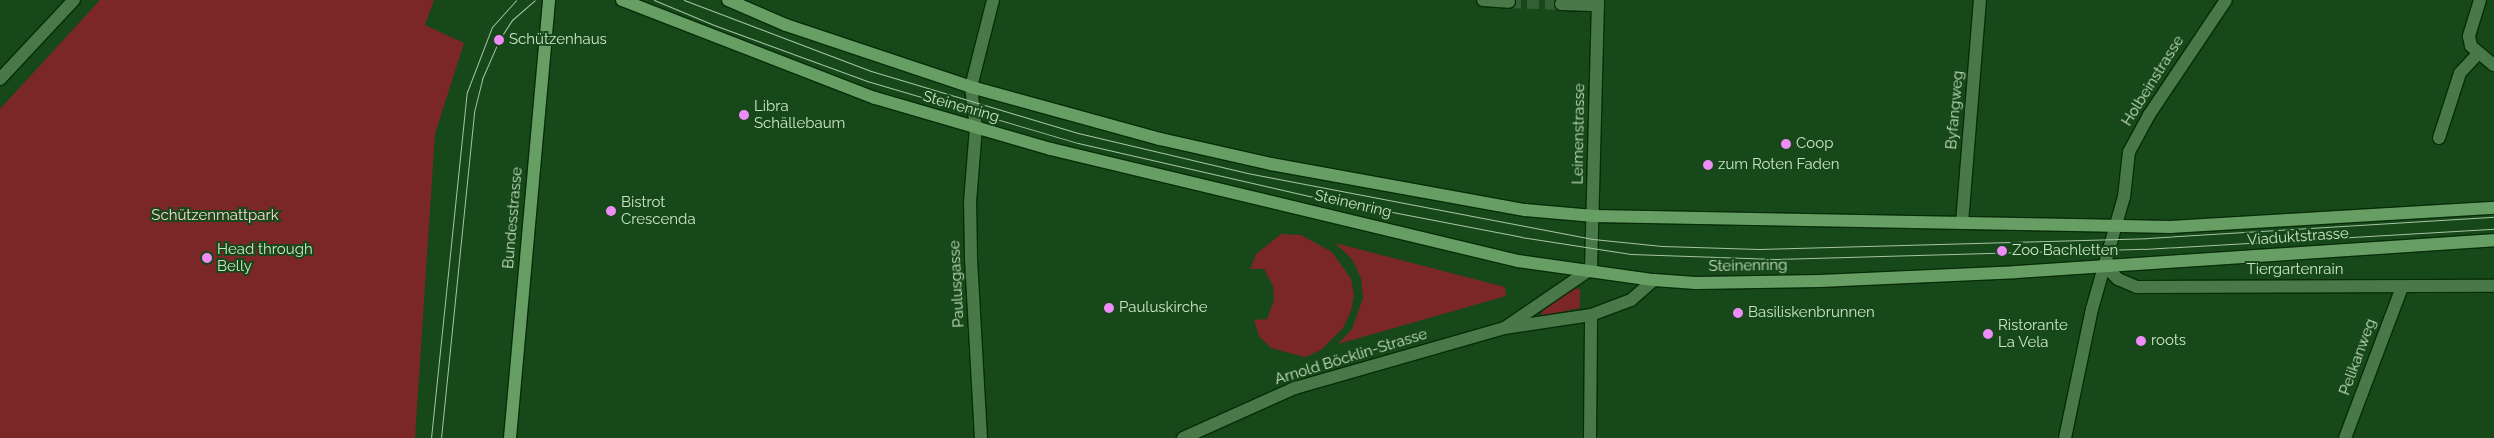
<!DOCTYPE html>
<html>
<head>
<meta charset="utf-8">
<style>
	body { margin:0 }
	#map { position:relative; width:2494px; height:438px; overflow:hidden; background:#174819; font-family:Raleway,sans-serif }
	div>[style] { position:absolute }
	.green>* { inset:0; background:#7b2627 }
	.minor-tunnel>* { height:12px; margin-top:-6px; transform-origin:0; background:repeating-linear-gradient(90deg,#325f33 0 12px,transparent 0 18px) }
	.roads { filter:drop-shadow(1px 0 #062c08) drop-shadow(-1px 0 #062c08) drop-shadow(0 1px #062c08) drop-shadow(0 -1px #062c08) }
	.minor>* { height:12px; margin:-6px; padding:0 6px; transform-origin:6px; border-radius:6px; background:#497948 }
	.major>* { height:12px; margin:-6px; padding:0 6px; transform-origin:6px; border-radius:6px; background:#669e64 }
	.tram>* { height:1px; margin:-0.5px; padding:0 0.5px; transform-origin:0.5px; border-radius:0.5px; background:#a6c5a5 }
	.dots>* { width:14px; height:14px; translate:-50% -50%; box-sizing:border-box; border:2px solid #174819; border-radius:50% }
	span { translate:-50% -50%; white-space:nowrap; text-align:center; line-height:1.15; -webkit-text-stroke:4px #174819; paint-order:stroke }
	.poi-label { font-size:15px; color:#cae4c8 }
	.left { translate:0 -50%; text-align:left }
	.street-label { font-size:15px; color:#cae4c8 }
	.park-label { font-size:15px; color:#f5dad8 }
</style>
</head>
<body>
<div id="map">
	<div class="green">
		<div style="clip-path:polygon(100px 0,434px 0,425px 25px,464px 43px,435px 134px,415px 438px,0 438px,0 109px)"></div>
		<div style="clip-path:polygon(1281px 234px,1301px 235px,1332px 252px,1351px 279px,1354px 295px,1351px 311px,1343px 328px,1321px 350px,1305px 357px,1271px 348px,1259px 336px,1254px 320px,1267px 319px,1274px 300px,1273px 286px,1264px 269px,1250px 269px,1256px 254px)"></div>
		<div style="clip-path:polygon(1335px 243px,1505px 287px,1506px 296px,1338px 344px,1352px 329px,1363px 298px,1361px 278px,1352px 259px)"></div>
		<div style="clip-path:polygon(1573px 288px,1580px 289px,1580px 308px,1542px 316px,1542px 311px)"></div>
	</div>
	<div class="minor-tunnel">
		<div style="left:1509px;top:2px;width:52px;rotate:2.2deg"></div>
	</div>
	<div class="roads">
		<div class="minor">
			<div style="left:1483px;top:0;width:26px;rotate:4deg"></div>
			<div style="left:2480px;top:0;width:38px;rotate:107deg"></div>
			<div style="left:2469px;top:36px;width:10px;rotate:79deg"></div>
			<div style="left:2471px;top:46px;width:30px;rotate:40deg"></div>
			<div style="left:1561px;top:4px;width:37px;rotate:2deg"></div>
			<div style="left:0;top:79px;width:108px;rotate:-46.9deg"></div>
			<div style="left:2439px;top:138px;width:68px;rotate:-72.1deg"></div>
			<div style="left:2460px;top:73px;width:26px;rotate:-47deg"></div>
			<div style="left:1962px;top:223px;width:224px;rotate:-85.4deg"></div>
			<div style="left:2104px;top:265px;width:20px;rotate:45deg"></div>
			<div style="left:2118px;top:279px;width:21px;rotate:23deg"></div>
			<div style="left:2137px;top:287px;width:357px;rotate:-0.2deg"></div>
			<div style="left:1506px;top:327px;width:103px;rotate:-34.3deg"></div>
			<div style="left:1591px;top:269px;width:269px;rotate:-88.5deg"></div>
			<div style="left:981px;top:438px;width:181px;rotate:-93.2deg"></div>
			<div style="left:971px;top:257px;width:55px;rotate:-91deg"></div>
			<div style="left:970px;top:202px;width:74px;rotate:-85.4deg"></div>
			<div style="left:976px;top:128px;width:41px;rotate:-97deg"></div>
			<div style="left:971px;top:87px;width:90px;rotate:-75.8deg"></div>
			<div style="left:1183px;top:438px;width:123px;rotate:-24.1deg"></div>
			<div style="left:1295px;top:388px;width:217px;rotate:-16deg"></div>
			<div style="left:1504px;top:328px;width:88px;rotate:-8.5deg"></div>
			<div style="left:1591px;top:315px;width:43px;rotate:-20.6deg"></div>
			<div style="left:1631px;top:300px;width:30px;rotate:-41deg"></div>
			<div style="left:1590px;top:438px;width:123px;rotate:-89.5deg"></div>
			<div style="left:2065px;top:438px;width:132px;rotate:-78.2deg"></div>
			<div style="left:2092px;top:309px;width:116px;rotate:-74.1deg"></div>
			<div style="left:2124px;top:197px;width:45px;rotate:-83.7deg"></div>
			<div style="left:2129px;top:152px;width:42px;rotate:-61.6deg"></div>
			<div style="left:2149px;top:115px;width:138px;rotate:-56.2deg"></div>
			<div style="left:2345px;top:438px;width:161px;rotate:-69.3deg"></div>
		</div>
		<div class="major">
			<div style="left:622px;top:0;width:271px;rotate:21.2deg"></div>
			<div style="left:875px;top:98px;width:183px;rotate:16.2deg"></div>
			<div style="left:1051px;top:149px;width:480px;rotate:13.5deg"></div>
			<div style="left:1518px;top:261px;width:137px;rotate:8deg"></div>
			<div style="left:1654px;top:280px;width:42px;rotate:4.1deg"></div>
			<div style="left:1696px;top:283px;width:124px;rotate:-0.9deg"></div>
			<div style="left:1820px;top:281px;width:195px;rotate:-2.6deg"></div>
			<div style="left:2015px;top:272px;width:480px;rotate:-3.8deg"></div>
			<div style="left:728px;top:0;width:63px;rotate:23.3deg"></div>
			<div style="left:786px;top:25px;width:195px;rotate:18.5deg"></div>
			<div style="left:971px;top:87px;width:196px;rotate:15.4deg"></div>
			<div style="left:1160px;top:139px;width:114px;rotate:12.7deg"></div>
			<div style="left:1271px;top:164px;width:258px;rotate:10.3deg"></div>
			<div style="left:1525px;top:210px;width:69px;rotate:5deg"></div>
			<div style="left:1594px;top:216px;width:576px;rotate:1.09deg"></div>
			<div style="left:2170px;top:227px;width:325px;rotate:-3.4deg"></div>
			<div style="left:510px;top:438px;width:440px;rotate:-84.9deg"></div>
		</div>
	</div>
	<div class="tram">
		<div style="left:654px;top:0;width:65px;rotate:22.6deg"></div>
		<div style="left:714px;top:25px;width:163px;rotate:20.1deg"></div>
		<div style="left:867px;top:81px;width:220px;rotate:16.4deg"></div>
		<div style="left:1078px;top:143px;width:237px;rotate:12.9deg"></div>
		<div style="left:1309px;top:196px;width:216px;rotate:10.9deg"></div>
		<div style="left:1521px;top:237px;width:111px;rotate:8.8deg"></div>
		<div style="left:1631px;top:254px;width:145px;rotate:2deg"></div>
		<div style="left:1776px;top:259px;width:368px;rotate:-1.6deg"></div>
		<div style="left:2144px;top:249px;width:351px;rotate:-3.3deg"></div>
		<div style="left:684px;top:0;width:200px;rotate:20.8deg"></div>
		<div style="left:871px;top:71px;width:216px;rotate:16.7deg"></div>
		<div style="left:1078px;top:133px;width:174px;rotate:13.3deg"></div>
		<div style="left:1247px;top:173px;width:352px;rotate:10.8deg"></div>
		<div style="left:1593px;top:239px;width:69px;rotate:5.8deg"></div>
		<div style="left:1662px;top:246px;width:97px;rotate:1.8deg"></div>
		<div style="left:1759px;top:249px;width:388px;rotate:-1.6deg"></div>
		<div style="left:2147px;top:238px;width:348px;rotate:-3.5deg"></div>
		<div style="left:431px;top:438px;width:348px;rotate:-84.1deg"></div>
		<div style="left:467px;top:92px;width:70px;rotate:-69deg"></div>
		<div style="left:492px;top:27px;width:36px;rotate:-48deg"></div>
		<div style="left:441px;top:438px;width:328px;rotate:-84.2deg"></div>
		<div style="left:474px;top:112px;width:34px;rotate:-76deg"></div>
		<div style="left:482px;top:79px;width:43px;rotate:-66.4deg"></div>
		<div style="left:499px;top:40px;width:24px;rotate:-57deg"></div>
		<div style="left:512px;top:20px;width:30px;rotate:-41deg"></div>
	</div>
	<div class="dots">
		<div style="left:499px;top:40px;background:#ee8cf8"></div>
		<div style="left:744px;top:115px;background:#ee8cf8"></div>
		<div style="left:1786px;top:144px;background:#ee8cf8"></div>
		<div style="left:1708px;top:165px;background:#ee8cf8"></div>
		<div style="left:611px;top:211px;background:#ee8cf8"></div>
		<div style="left:2002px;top:251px;background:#ee8cf8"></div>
		<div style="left:207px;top:258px;background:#ee8cf8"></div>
		<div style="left:1109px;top:308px;background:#ee8cf8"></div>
		<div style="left:1738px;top:313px;background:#ee8cf8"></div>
		<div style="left:1988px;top:334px;background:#ee8cf8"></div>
		<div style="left:2141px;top:341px;background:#ee8cf8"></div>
	</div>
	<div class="poi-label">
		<span class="left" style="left:509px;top:40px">Schützenhaus</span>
		<span class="left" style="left:754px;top:115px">Libra<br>Schällebaum</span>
		<span class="left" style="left:1796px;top:144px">Coop</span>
		<span class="left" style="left:1718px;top:165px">zum Roten Faden</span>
		<span class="left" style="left:621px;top:211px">Bistrot<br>Crescenda</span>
		<span class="left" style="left:217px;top:258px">Head through<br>Belly</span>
		<span class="left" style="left:2012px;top:251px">Zoo Bachletten</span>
		<span class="left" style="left:1119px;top:308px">Pauluskirche</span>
		<span class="left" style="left:1748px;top:313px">Basiliskenbrunnen</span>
		<span class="left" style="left:1998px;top:334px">Ristorante<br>La Vela</span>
		<span class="left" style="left:2151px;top:341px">roots</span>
	</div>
	<div class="street-label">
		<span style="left:2153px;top:81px;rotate:-58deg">Holbeinstrasse</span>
		<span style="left:961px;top:107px;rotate:16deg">Steinenring</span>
		<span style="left:1955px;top:110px;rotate:-85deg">Byfangweg</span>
		<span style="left:1579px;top:134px;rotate:-89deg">Leimenstrasse</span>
		<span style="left:1353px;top:204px;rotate:13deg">Steinenring</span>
		<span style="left:513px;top:218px;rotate:-85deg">Bundesstrasse</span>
		<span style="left:2298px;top:237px;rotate:-4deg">Viaduktstrasse</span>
		<span style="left:1748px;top:266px;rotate:-1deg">Steinenring</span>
		<span style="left:2295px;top:270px">Tiergartenrain</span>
		<span style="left:957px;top:284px;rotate:-93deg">Paulusgasse</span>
		<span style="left:1351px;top:357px;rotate:-17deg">Arnold Böcklin-Strasse</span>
		<span style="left:2358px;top:357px;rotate:-70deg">Pelikanweg</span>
	</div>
	<div class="park-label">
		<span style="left:215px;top:216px">Schützenmattpark</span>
	</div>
</div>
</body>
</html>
